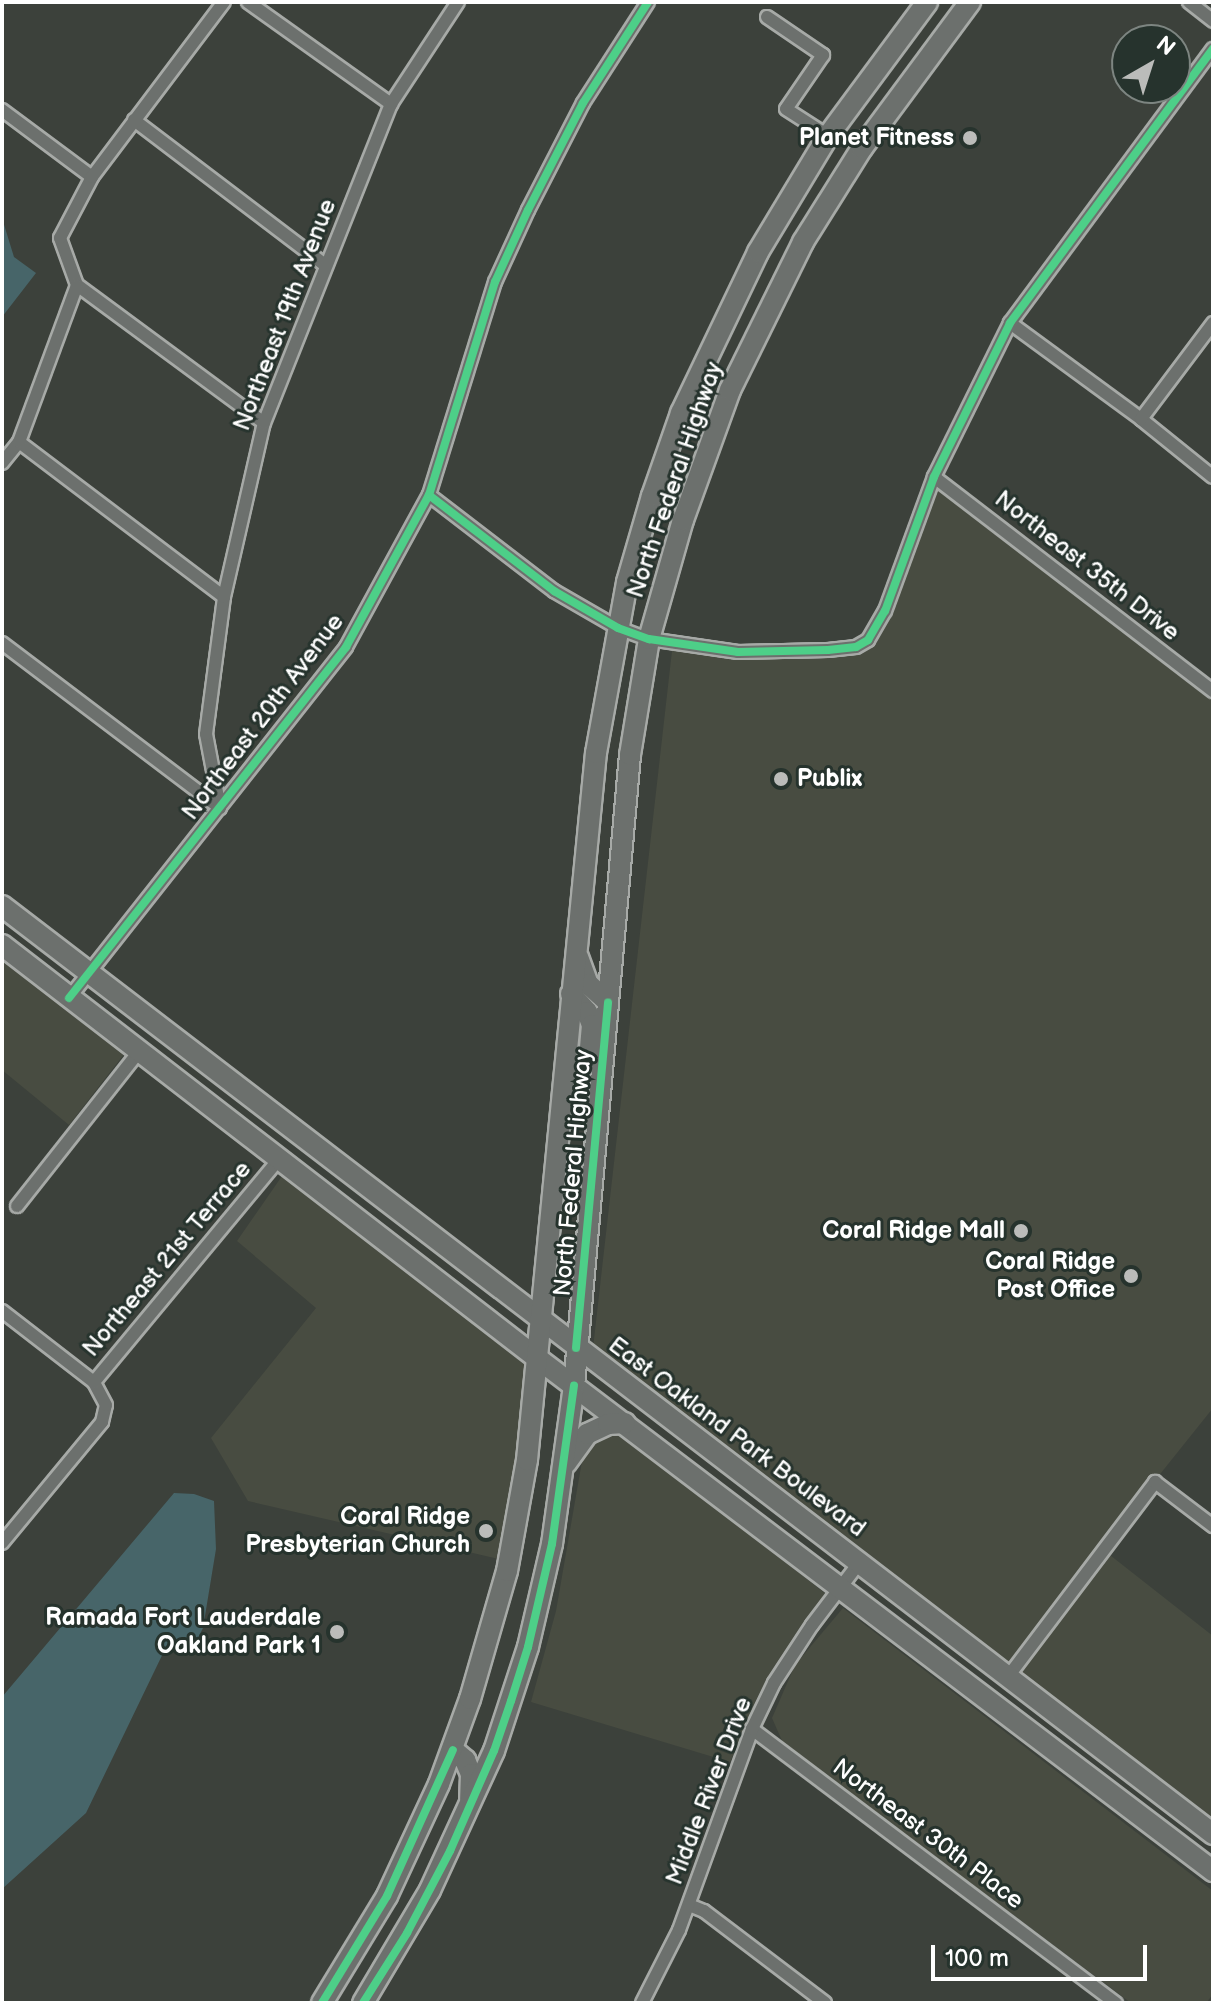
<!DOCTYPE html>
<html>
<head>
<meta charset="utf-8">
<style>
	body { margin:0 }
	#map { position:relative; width:1215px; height:2005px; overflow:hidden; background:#3c413b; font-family:"Balsamiq Sans",sans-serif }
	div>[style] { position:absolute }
	.built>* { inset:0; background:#484c41 }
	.water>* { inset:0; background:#476569 }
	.roads { filter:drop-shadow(2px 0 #a7aaa7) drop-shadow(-2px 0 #a7aaa7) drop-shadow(0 2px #a7aaa7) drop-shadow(0 -2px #a7aaa7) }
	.minor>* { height:12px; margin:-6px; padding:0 6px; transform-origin:6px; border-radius:6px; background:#6c706d }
	.primary>* { height:20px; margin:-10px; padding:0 10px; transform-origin:10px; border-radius:10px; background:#6c706d }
	.cycleway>* { height:8px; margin:-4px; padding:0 4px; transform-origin:4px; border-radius:4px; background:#4dcf88 }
	.dots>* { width:22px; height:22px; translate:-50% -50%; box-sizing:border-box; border:4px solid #26332d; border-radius:50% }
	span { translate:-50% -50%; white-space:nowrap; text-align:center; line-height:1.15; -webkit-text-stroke:6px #26332d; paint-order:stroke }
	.poi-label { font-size:24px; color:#fff; font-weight:700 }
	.right { translate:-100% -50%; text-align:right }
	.left { translate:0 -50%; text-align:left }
	.street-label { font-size:24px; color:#fff }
	.frame { position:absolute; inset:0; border:4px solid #fff; pointer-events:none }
	.north { position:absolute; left:1111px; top:24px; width:80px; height:80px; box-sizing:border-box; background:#26332d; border:2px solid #7d8581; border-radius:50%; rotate:39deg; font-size:22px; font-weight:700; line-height:32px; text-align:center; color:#fff }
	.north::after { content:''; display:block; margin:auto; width:28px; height:36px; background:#bbbcba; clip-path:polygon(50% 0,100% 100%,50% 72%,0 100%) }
	.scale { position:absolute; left:931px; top:1945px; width:216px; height:36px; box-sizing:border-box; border:4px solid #fff; border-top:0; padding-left:10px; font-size:24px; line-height:28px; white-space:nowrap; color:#fff; -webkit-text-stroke:6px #26332d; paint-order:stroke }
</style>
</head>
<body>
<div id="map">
	<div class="built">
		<div style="clip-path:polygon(934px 476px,1213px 692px,1213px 1408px,1101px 1548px,1213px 1636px,1213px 1829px,593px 1348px,673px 642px,786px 651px,870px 649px)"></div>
		<div style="clip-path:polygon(2px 960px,125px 1053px,69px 1125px,2px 1070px)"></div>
		<div style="clip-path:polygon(282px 1176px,528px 1362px,503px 1560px,248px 1501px,211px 1438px,316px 1308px,237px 1241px)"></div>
		<div style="clip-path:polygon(622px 1434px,826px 1594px,762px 1691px,730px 1762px,531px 1702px,556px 1611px,582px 1461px,594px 1440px)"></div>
		<div style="clip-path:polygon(843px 1608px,1213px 1891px,1213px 1994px,1207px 2002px,1131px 2003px,783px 1743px,772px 1718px,795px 1665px)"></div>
	</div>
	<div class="water">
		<div style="clip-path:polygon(2px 218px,14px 257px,36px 273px,2px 317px)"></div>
		<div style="clip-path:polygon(174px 1493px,194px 1494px,214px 1501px,216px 1549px,203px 1628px,191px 1652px,168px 1643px,86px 1813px,2px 1889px,2px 1697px)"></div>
	</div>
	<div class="roads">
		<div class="minor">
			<div style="left:248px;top:2px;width:176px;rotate:35.5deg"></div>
			<div style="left:1189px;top:2px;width:31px;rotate:38deg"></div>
			<div style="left:767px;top:17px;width:68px;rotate:34.2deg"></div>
			<div style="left:823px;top:55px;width:65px;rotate:124.4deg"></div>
			<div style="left:786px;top:109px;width:50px;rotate:32.7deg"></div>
			<div style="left:2px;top:110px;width:112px;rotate:36.7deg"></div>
			<div style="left:134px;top:120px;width:240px;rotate:37.2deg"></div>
			<div style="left:77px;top:285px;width:50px;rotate:-109.9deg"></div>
			<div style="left:60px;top:238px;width:69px;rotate:-62.3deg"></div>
			<div style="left:92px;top:177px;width:219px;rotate:-53deg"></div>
			<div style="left:77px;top:285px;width:232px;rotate:36.4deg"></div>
			<div style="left:1010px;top:323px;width:162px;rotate:36.2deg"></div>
			<div style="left:1141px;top:419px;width:92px;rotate:38.9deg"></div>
			<div style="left:1141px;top:419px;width:120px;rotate:-53.1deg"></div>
			<div style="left:19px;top:442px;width:257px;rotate:37.1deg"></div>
			<div style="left:2px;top:463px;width:27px;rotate:-51deg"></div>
			<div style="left:19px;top:442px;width:167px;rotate:-69.7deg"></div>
			<div style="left:934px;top:477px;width:352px;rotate:37.5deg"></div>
			<div style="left:429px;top:495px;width:158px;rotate:37.5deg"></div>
			<div style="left:554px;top:591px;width:74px;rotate:30deg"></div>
			<div style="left:618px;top:628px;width:33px;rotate:20deg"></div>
			<div style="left:649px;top:639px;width:90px;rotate:8.3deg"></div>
			<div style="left:738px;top:652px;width:90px;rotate:-1.3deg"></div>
			<div style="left:828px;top:650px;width:28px;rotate:-6deg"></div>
			<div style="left:856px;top:647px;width:14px;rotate:-30deg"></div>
			<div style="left:868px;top:640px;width:34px;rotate:-60deg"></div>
			<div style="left:885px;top:611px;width:143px;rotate:-69.9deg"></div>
			<div style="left:934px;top:477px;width:172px;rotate:-63.7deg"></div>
			<div style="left:1010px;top:323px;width:341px;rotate:-53.5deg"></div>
			<div style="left:2px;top:643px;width:273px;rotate:37.1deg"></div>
			<div style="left:220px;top:808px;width:75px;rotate:-100.7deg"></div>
			<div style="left:206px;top:734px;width:138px;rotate:-82.5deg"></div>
			<div style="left:224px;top:597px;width:179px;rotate:-77.1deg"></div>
			<div style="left:264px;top:423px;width:343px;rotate:-68.3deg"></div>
			<div style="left:391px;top:104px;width:122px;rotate:-56.7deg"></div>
			<div style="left:69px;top:998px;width:447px;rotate:-51.7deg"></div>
			<div style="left:346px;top:647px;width:173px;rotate:-61.4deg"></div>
			<div style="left:429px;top:495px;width:223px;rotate:-72.8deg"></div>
			<div style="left:495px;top:282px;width:79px;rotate:-65.4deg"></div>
			<div style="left:528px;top:210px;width:120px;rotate:-62.8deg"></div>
			<div style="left:583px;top:103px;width:120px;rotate:-57.2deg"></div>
			<div style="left:17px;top:1206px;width:195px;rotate:-51.7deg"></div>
			<div style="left:2px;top:1311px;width:116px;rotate:37.7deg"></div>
			<div style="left:2px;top:1543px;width:157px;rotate:-50.4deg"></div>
			<div style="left:102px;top:1422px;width:17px;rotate:-77deg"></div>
			<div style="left:106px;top:1405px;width:26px;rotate:-118deg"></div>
			<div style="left:94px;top:1382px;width:291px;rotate:-50.3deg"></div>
			<div style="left:1007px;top:1678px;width:246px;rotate:-52.9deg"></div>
			<div style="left:1155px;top:1482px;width:73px;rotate:37.2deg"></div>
			<div style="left:752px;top:1729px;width:456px;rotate:37deg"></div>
			<div style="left:689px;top:1905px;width:16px;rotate:22deg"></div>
			<div style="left:704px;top:1911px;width:152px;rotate:37.2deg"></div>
			<div style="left:642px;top:2003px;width:82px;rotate:-63.1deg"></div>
			<div style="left:679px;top:1930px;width:214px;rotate:-70deg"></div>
			<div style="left:752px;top:1729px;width:51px;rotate:-64.4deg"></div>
			<div style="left:774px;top:1683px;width:69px;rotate:-56.8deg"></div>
			<div style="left:812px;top:1625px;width:78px;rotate:-52.8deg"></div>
		</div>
		<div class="primary">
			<div style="left:2px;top:906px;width:1526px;rotate:37.46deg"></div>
			<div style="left:2px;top:945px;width:676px;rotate:37.67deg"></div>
			<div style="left:537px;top:1358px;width:849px;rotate:37.19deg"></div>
			<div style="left:578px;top:957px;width:29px;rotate:70deg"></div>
			<div style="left:588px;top:984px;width:27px;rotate:42deg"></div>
			<div style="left:571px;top:994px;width:24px;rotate:48deg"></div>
			<div style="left:587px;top:1012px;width:14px;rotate:69deg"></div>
			<div style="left:592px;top:1025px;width:25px;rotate:95deg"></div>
			<div style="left:566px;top:1463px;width:36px;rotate:-54deg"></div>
			<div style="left:587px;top:1434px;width:23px;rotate:-25deg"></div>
			<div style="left:608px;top:1424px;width:17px;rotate:-3deg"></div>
			<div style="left:453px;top:1750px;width:16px;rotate:40deg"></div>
			<div style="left:465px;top:1760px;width:15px;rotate:67deg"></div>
			<div style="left:471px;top:1774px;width:25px;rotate:92deg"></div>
			<div style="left:322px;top:2003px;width:125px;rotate:-58.7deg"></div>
			<div style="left:387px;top:1896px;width:123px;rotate:-65.1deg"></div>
			<div style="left:439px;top:1784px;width:90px;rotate:-70deg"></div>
			<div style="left:470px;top:1699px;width:133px;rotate:-73.9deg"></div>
			<div style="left:507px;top:1571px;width:113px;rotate:-79.8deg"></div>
			<div style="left:527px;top:1460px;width:710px;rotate:-84.43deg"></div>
			<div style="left:596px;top:753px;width:174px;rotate:-79.7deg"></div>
			<div style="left:627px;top:582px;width:90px;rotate:-73.8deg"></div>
			<div style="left:652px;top:496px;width:88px;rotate:-70.7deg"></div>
			<div style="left:681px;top:413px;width:178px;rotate:-64.4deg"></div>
			<div style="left:758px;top:252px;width:135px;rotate:-58.9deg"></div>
			<div style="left:828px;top:136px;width:167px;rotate:-53.5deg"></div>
			<div style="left:363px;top:2003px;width:131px;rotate:-59.3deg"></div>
			<div style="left:430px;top:1890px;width:153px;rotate:-65.3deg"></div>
			<div style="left:494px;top:1751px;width:109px;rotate:-71.9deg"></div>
			<div style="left:528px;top:1647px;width:106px;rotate:-76.9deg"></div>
			<div style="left:552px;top:1544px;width:160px;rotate:-82.1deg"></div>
			<div style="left:574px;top:1386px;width:633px;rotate:-84.93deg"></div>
			<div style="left:630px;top:755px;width:118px;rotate:-80.7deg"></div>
			<div style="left:649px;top:639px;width:124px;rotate:-74.1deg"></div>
			<div style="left:683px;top:520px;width:138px;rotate:-70.1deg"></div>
			<div style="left:730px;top:390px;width:165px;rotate:-63.7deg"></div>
			<div style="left:803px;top:242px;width:111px;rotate:-57.9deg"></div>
			<div style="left:862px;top:148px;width:182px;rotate:-53.5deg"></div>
		</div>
	</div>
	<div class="cycleway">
		<div style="left:429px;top:495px;width:158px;rotate:37.5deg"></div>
		<div style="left:554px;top:591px;width:74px;rotate:30deg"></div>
		<div style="left:618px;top:628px;width:33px;rotate:20deg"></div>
		<div style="left:649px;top:639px;width:90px;rotate:8.3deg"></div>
		<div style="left:738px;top:652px;width:90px;rotate:-1.3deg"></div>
		<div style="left:828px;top:650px;width:28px;rotate:-6deg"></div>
		<div style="left:856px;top:647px;width:14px;rotate:-30deg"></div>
		<div style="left:868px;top:640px;width:34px;rotate:-60deg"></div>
		<div style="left:885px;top:611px;width:143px;rotate:-69.9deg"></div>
		<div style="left:934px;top:477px;width:172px;rotate:-63.7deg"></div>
		<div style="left:1010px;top:323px;width:341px;rotate:-53.5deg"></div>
		<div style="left:69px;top:998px;width:447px;rotate:-51.7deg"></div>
		<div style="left:346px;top:647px;width:173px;rotate:-61.4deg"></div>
		<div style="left:429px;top:495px;width:223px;rotate:-72.8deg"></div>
		<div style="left:495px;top:282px;width:79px;rotate:-65.4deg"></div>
		<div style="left:528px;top:210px;width:120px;rotate:-62.8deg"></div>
		<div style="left:583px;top:103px;width:120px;rotate:-57.2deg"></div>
		<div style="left:576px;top:1348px;width:347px;rotate:-84.7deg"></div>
		<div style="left:322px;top:2003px;width:125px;rotate:-58.7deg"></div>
		<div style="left:387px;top:1896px;width:160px;rotate:-65.7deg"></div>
		<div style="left:363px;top:2003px;width:83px;rotate:-57.8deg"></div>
		<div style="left:407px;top:1933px;width:93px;rotate:-62.3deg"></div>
		<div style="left:450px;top:1851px;width:109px;rotate:-66.3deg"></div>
		<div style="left:494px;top:1751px;width:53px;rotate:-71.2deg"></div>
		<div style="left:511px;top:1701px;width:57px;rotate:-72.5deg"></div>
		<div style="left:528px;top:1647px;width:106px;rotate:-76.9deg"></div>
		<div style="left:552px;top:1544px;width:160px;rotate:-82.1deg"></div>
	</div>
	<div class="dots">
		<div style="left:970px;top:138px;background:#bbbcba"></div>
		<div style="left:781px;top:779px;background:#bbbcba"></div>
		<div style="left:1021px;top:1231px;background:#bbbcba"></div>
		<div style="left:1131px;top:1276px;background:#bbbcba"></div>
		<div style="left:486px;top:1531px;background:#bbbcba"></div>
		<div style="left:337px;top:1632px;background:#bbbcba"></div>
	</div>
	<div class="poi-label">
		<span class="right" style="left:954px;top:138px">Planet Fitness</span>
		<span class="left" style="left:797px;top:779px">Publix</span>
		<span class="right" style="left:1005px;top:1231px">Coral Ridge Mall</span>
		<span class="right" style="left:1115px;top:1276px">Coral Ridge<br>Post Office</span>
		<span class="right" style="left:470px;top:1531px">Coral Ridge<br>Presbyterian Church</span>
		<span class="right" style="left:321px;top:1632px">Ramada Fort Lauderdale<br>Oakland Park 1</span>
	</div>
	<div class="street-label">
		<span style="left:285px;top:315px;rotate:-69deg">Northeast 19th Avenue</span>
		<span style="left:675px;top:480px;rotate:-71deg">North Federal Highway</span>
		<span style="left:1087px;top:566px;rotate:38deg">Northeast 35th Drive</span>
		<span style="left:263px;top:717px;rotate:-53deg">Northeast 20th Avenue</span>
		<span style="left:573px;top:1173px;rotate:-85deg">North Federal Highway</span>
		<span style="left:167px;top:1259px;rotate:-50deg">Northeast 21st Terrace</span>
		<span style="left:737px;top:1437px;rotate:37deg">East Oakland Park Boulevard</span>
		<span style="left:709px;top:1791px;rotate:-69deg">Middle River Drive</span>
		<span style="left:928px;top:1834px;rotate:37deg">Northeast 30th Place</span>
	</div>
	<div class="frame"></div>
	<div class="north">N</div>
	<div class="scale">100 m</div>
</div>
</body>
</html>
